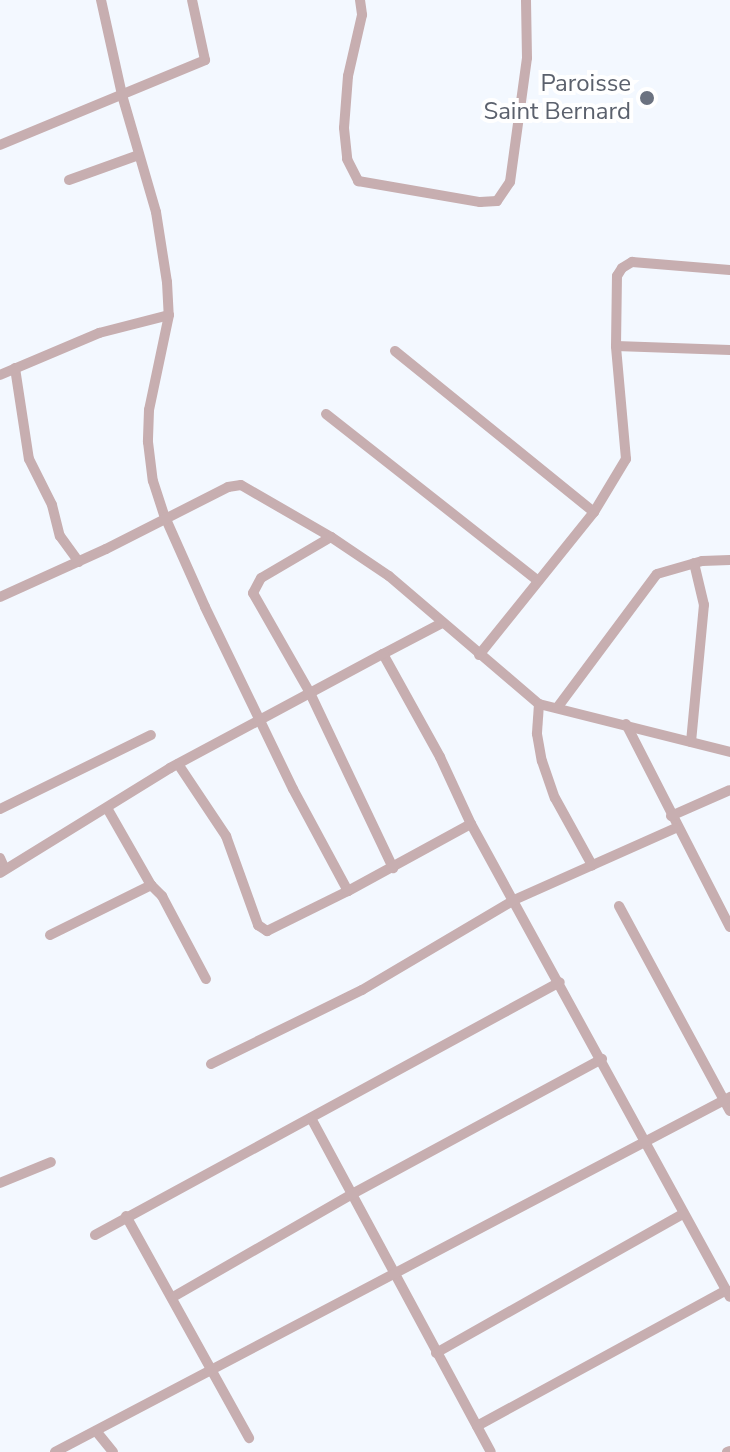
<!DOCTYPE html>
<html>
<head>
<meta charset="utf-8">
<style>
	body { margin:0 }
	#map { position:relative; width:730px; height:1452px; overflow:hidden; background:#f3f8ff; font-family:"Nunito Sans",sans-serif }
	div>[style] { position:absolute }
	.street>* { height:10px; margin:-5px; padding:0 5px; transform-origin:5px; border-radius:5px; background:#c7aeb0 }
	.dots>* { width:22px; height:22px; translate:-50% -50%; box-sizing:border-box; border:4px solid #fff; border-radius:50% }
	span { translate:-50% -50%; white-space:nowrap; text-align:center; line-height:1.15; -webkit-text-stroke:8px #fff; paint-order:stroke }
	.worship-label { font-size:24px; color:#5b616d }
	.right { translate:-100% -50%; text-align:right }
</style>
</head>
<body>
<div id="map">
	<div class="street">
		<div style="left:101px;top:0;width:97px;rotate:77.5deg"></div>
		<div style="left:122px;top:95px;width:122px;rotate:73.8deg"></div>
		<div style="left:156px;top:212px;width:71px;rotate:81.1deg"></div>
		<div style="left:167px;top:282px;width:33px;rotate:87deg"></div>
		<div style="left:169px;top:315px;width:97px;rotate:101.9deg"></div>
		<div style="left:149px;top:410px;width:32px;rotate:92deg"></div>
		<div style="left:148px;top:442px;width:39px;rotate:83deg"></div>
		<div style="left:153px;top:481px;width:38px;rotate:72deg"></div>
		<div style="left:165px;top:517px;width:98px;rotate:66deg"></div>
		<div style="left:205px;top:607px;width:202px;rotate:64.2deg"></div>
		<div style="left:293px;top:789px;width:116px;rotate:61.7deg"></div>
		<div style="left:360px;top:0;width:15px;rotate:82deg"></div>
		<div style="left:362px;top:15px;width:63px;rotate:102.9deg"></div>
		<div style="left:348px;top:76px;width:52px;rotate:94.4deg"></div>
		<div style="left:344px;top:128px;width:31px;rotate:84deg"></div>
		<div style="left:347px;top:159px;width:25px;rotate:63deg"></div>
		<div style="left:358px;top:181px;width:124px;rotate:9.8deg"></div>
		<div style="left:480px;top:202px;width:17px;rotate:-3deg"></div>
		<div style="left:497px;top:201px;width:23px;rotate:-56deg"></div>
		<div style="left:510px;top:182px;width:125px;rotate:-82.2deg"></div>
		<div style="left:527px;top:58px;width:58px;rotate:-91deg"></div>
		<div style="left:0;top:145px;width:222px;rotate:-22.5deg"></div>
		<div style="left:205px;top:60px;width:61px;rotate:-102.2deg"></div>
		<div style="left:69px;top:180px;width:74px;rotate:-19.7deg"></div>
		<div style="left:616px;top:346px;width:114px;rotate:2deg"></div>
		<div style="left:395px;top:351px;width:256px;rotate:39deg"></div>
		<div style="left:15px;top:368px;width:92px;rotate:81.3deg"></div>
		<div style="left:29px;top:459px;width:51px;rotate:63.4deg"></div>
		<div style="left:52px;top:505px;width:32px;rotate:76deg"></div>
		<div style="left:60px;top:536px;width:32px;rotate:54deg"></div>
		<div style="left:0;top:375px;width:108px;rotate:-23deg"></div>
		<div style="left:99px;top:333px;width:72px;rotate:-14.4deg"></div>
		<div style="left:326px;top:414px;width:270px;rotate:38.2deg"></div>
		<div style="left:331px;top:537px;width:81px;rotate:149.6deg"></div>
		<div style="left:261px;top:578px;width:17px;rotate:118deg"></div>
		<div style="left:253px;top:593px;width:115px;rotate:60.3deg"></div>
		<div style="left:310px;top:693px;width:194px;rotate:64.6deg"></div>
		<div style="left:0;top:597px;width:116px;rotate:-24.4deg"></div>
		<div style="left:106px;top:549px;width:137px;rotate:-26.9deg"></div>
		<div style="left:228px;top:487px;width:13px;rotate:-9deg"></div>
		<div style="left:241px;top:485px;width:104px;rotate:30deg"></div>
		<div style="left:331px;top:537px;width:70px;rotate:33.9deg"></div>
		<div style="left:389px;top:576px;width:197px;rotate:40.5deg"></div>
		<div style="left:539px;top:704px;width:197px;rotate:14.1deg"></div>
		<div style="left:442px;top:623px;width:67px;rotate:152.3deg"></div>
		<div style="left:383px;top:654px;width:118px;rotate:61deg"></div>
		<div style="left:440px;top:757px;width:74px;rotate:65.2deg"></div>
		<div style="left:471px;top:824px;width:539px;rotate:61.3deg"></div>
		<div style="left:479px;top:655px;width:184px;rotate:-51.2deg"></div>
		<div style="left:594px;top:512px;width:62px;rotate:-58.9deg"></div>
		<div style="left:626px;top:459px;width:113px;rotate:-95.1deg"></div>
		<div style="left:616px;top:346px;width:70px;rotate:-89.2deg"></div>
		<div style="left:617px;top:276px;width:9px;rotate:-58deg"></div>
		<div style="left:622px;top:268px;width:12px;rotate:-31deg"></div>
		<div style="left:632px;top:262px;width:98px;rotate:4.7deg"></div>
		<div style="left:539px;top:704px;width:30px;rotate:94deg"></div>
		<div style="left:537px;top:734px;width:27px;rotate:80deg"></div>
		<div style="left:542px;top:761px;width:39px;rotate:71deg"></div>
		<div style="left:555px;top:798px;width:77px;rotate:61.1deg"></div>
		<div style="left:557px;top:708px;width:167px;rotate:-53.3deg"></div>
		<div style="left:657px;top:574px;width:47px;rotate:-16.1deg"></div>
		<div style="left:702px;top:561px;width:28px;rotate:-2deg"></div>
		<div style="left:626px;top:724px;width:228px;rotate:62.9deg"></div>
		<div style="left:691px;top:742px;width:138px;rotate:-84.6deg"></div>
		<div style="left:704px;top:605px;width:43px;rotate:-103.4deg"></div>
		<div style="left:178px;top:764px;width:87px;rotate:56.3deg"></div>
		<div style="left:226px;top:836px;width:95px;rotate:70.2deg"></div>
		<div style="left:258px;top:925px;width:11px;rotate:34deg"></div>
		<div style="left:267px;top:931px;width:90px;rotate:-26.3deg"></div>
		<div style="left:348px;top:891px;width:140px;rotate:-28.6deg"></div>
		<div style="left:107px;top:808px;width:89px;rotate:60.3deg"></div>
		<div style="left:151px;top:885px;width:16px;rotate:45deg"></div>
		<div style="left:162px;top:896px;width:94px;rotate:62.1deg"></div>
		<div style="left:0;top:809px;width:168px;rotate:-26.1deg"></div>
		<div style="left:671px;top:816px;width:64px;rotate:-23.8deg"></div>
		<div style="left:0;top:858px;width:12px;rotate:66deg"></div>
		<div style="left:0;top:873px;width:200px;rotate:-31.7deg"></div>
		<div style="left:170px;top:768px;width:242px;rotate:-28.2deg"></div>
		<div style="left:619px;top:906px;width:233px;rotate:61.6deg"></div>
		<div style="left:50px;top:935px;width:113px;rotate:-26.3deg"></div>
		<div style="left:211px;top:1064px;width:168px;rotate:-26.1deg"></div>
		<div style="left:362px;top:990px;width:177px;rotate:-30.6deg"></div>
		<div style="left:514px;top:900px;width:177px;rotate:-24deg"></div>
		<div style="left:311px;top:1118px;width:379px;rotate:61.7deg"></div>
		<div style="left:0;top:1183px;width:55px;rotate:-22.4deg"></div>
		<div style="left:126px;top:1216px;width:254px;rotate:61deg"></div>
		<div style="left:95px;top:1235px;width:529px;rotate:-28.55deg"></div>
		<div style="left:173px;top:1297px;width:209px;rotate:-29.9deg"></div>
		<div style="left:354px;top:1193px;width:282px;rotate:-28.4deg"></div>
		<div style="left:436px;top:1353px;width:283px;rotate:-29.4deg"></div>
		<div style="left:477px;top:1426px;width:284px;rotate:-28.6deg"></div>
		<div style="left:96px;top:1431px;width:27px;rotate:51deg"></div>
		<div style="left:55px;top:1452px;width:763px;rotate:-27.74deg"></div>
		<div style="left:727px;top:1452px;width:3px;rotate:-18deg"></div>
	</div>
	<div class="dots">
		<div style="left:647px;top:98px;background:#6b7280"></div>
	</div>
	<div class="worship-label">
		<span class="right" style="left:631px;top:98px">Paroisse<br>Saint Bernard</span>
	</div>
</div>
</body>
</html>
